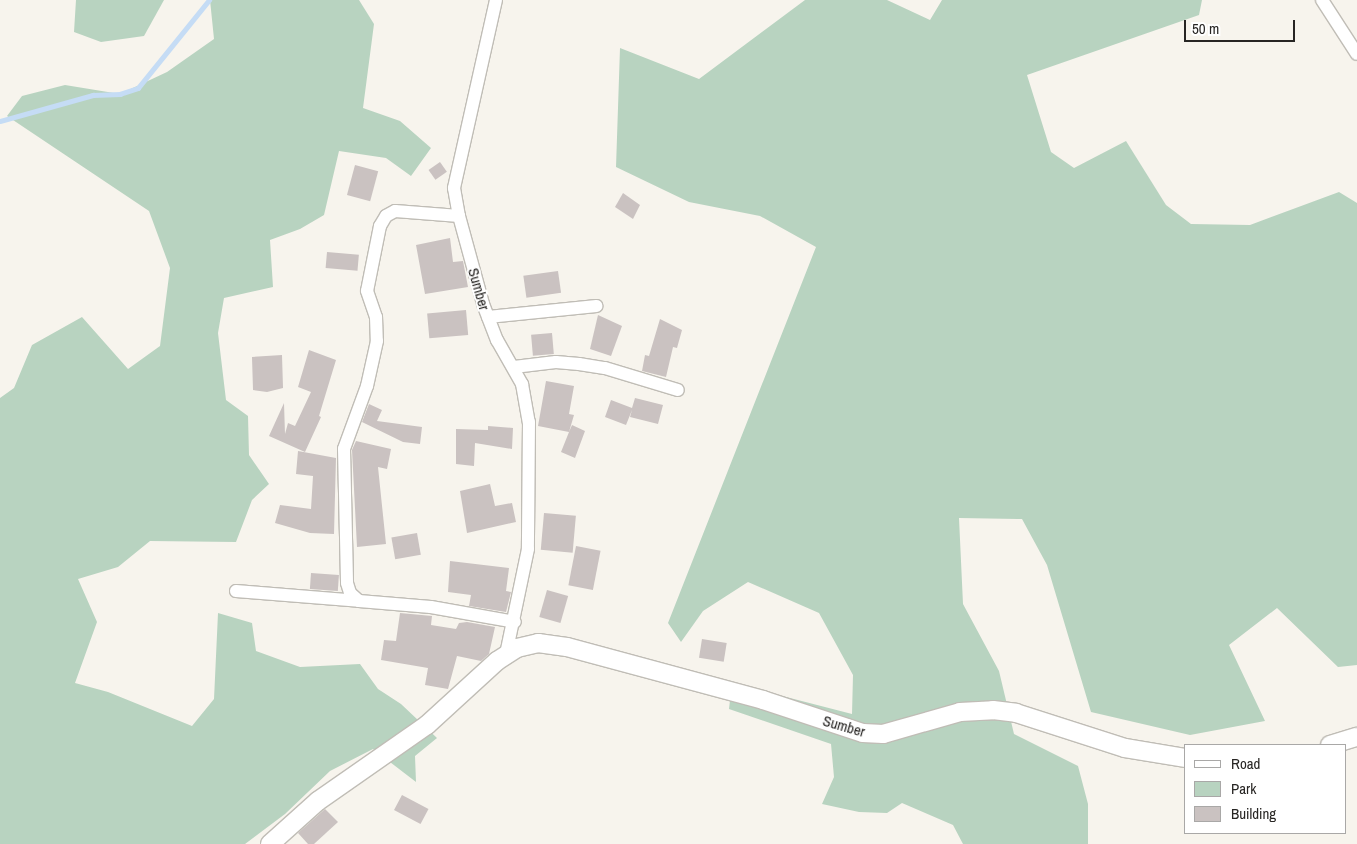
<!DOCTYPE html>
<html>
<head>
<meta charset="utf-8">
<style>
	body { margin:0 }
	#map { position:relative; width:1357px; height:844px; overflow:hidden; background:#f7f4ed; font-family:"Archivo Narrow",sans-serif }
	div>[style] { position:absolute }
	.green>* { inset:0; background:#b8d3c0 }
	.stream>* { height:4.5px; margin:-2.25px; padding:0 2.25px; transform-origin:2.25px; border-radius:2.25px; background:#c5dcf5 }
	.building>* { inset:0; background:#cac2c1; transform-origin:0 0 }
	.roads { filter:drop-shadow(1px 0 #c0bdb6) drop-shadow(-1px 0 #c0bdb6) drop-shadow(0 1px #c0bdb6) drop-shadow(0 -1px #c0bdb6) }
	.street>* { height:12px; margin:-6px; padding:0 6px; transform-origin:6px; border-radius:6px; background:#fff }
	.secondary>* { height:18px; margin:-9px; padding:0 9px; transform-origin:9px; border-radius:9px; background:#fff }
	span { translate:-50% -50%; white-space:nowrap; text-align:center; line-height:1.15; -webkit-text-stroke:4px #fff; paint-order:stroke }
	.street-label { font-size:15px; color:#272523 }
	.legend { position:absolute; left:1184px; top:744px; width:162px; height:90px; box-sizing:border-box; background:#fff; border:1px solid #a9a8a7; margin:0; padding:6px 9px; list-style:none; font-size:15px; color:#272523 }
	.legend li { display:flex; align-items:center; gap:10px; height:25px }
	.legend b { width:25px; border:1px solid #a9a8a7 }
	.scale { position:absolute; left:1184px; top:20px; width:111px; height:22px; box-sizing:border-box; border:2px solid #272523; border-top:0; padding-left:6px; font-size:15px; line-height:18px; white-space:nowrap; color:#272523; -webkit-text-stroke:4px #fff; paint-order:stroke }
</style>
</head>
<body>
<div id="map">
	<div class="green">
		<div style="clip-path:polygon(76px 0,164px 0,144px 36px,101px 42px,74px 32px)"></div>
		<div style="clip-path:polygon(210px 0,359px 0,374px 24px,363px 108px,400px 121px,431px 148px,411px 176px,386px 158px,339px 151px,324px 215px,300px 229px,270px 240px,273px 287px,224px 298px,218px 333px,226px 400px,248px 416px,249px 455px,269px 484px,252px 500px,236px 542px,150px 541px,118px 567px,78px 579px,97px 622px,75px 683px,108px 692px,192px 726px,214px 699px,218px 613px,252px 623px,256px 651px,300px 667px,360px 664px,378px 689px,401px 704px,437px 738px,415px 756px,416px 782px,373px 749px,330px 771px,285px 814px,245px 844px,0 844px,0 398px,14px 388px,32px 345px,82px 317px,128px 369px,160px 346px,170px 268px,149px 211px,7px 116px,22px 96px,65px 85px,120px 94px,167px 72px,214px 39px)"></div>
		<div style="clip-path:polygon(805px 0,887px 0,930px 20px,942px 0,1202px 0,1199px 15px,1027px 75px,1051px 152px,1074px 168px,1126px 141px,1166px 205px,1191px 224px,1250px 225px,1339px 192px,1357px 203px,1357px 665px,1338px 667px,1277px 608px,1229px 645px,1265px 721px,1190px 735px,1091px 712px,1047px 565px,1022px 519px,959px 518px,963px 604px,999px 671px,1014px 734px,1078px 766px,1088px 804px,1088px 844px,963px 844px,953px 825px,902px 803px,887px 813px,859px 812px,822px 804px,834px 777px,831px 744px,729px 709px,732px 683px,852px 714px,853px 675px,819px 613px,748px 582px,703px 611px,681px 642px,668px 623px,816px 247px,760px 216px,689px 202px,616px 167px,620px 48px,699px 79px)"></div>
	</div>
	<div class="stream">
		<div style="left:0;top:121px;width:97px;rotate:-15.6deg"></div>
		<div style="left:93px;top:95px;width:27px;rotate:-2deg"></div>
		<div style="left:120px;top:94px;width:19px;rotate:-18deg"></div>
		<div style="left:138px;top:88px;width:113px;rotate:-51.1deg"></div>
	</div>
	<div class="building">
		<div style="left:440px;top:162px;width:12px;height:14px;rotate:55deg"></div>
		<div style="left:355px;top:165px;width:24px;height:31px;rotate:15deg"></div>
		<div style="clip-path:polygon(623px 193px,640px 205px,633px 219px,615px 207px)"></div>
		<div style="clip-path:polygon(450px 238px,453px 262px,463px 261px,468px 287px,425px 294px,416px 245px)"></div>
		<div style="left:327px;top:252px;width:32px;height:16px;rotate:5deg"></div>
		<div style="left:558px;top:271px;width:22px;height:35px;rotate:82deg"></div>
		<div style="left:466px;top:310px;width:25px;height:39px;rotate:85deg"></div>
		<div style="clip-path:polygon(598px 315px,622px 326px,611px 356px,590px 349px)"></div>
		<div style="clip-path:polygon(660px 319px,682px 330px,677px 348px,673px 347px,666px 377px,642px 371px,645px 355px,649px 356px)"></div>
		<div style="left:552px;top:333px;width:21px;height:21px;rotate:85deg"></div>
		<div style="clip-path:polygon(309px 350px,336px 360px,319px 416px,321px 417px,305px 452px,269px 436px,284px 403px,285px 434px,288px 423px,295px 426px,311px 392px,298px 387px)"></div>
		<div style="clip-path:polygon(282px 355px,283px 388px,267px 392px,253px 390px,252px 357px)"></div>
		<div style="clip-path:polygon(546px 381px,574px 386px,569px 414px,574px 415px,569px 432px,572px 425px,585px 431px,575px 458px,561px 452px,569px 432px,538px 426px)"></div>
		<div style="clip-path:polygon(635px 398px,663px 405px,658px 424px,630px 417px,632px 410px,626px 425px,605px 417px,611px 400px,632px 408px)"></div>
		<div style="clip-path:polygon(369px 404px,382px 410px,377px 421px,422px 427px,420px 444px,403px 442px,362px 422px)"></div>
		<div style="clip-path:polygon(488px 426px,513px 428px,512px 449px,475px 443px,474px 466px,456px 464px,456px 429px,488px 430px)"></div>
		<div style="clip-path:polygon(356px 441px,391px 449px,387px 469px,378px 467px,386px 544px,357px 547px,352px 450px)"></div>
		<div style="clip-path:polygon(298px 451px,336px 458px,334px 534px,310px 533px,275px 523px,280px 505px,311px 509px,313px 476px,296px 474px)"></div>
		<div style="clip-path:polygon(490px 484px,495px 506px,512px 503px,516px 522px,467px 533px,460px 491px)"></div>
		<div style="left:544px;top:513px;width:32px;height:37px;rotate:5deg"></div>
		<div style="left:417px;top:533px;width:22px;height:26px;rotate:80deg"></div>
		<div style="left:576px;top:546px;width:25px;height:40px;rotate:11deg"></div>
		<div style="clip-path:polygon(450px 561px,509px 568px,506px 591px,511px 592px,506px 612px,469px 606px,471px 595px,448px 592px)"></div>
		<div style="left:311px;top:573px;width:28px;height:16px;rotate:4deg"></div>
		<div style="left:547px;top:590px;width:22px;height:28px;rotate:16deg"></div>
		<div style="clip-path:polygon(400px 613px,432px 616px,431px 625px,456px 629px,459px 623px,467px 622px,495px 627px,489px 654px,481px 661px,457px 656px,448px 689px,425px 685px,428px 668px,381px 660px,384px 640px,396px 641px)"></div>
		<div style="left:702px;top:639px;width:25px;height:19px;rotate:9deg"></div>
		<div style="left:402px;top:795px;width:30px;height:17px;rotate:28deg"></div>
		<div style="clip-path:polygon(325px 809px,338px 822px,314px 844px,308px 844px,298px 833px)"></div>
	</div>
	<div class="roads">
		<div class="street">
			<div style="left:496px;top:0;width:193px;rotate:102.6deg"></div>
			<div style="left:454px;top:188px;width:28px;rotate:80deg"></div>
			<div style="left:459px;top:216px;width:91px;rotate:74.7deg"></div>
			<div style="left:483px;top:304px;width:39px;rotate:69deg"></div>
			<div style="left:497px;top:340px;width:51px;rotate:60.4deg"></div>
			<div style="left:522px;top:384px;width:39px;rotate:80deg"></div>
			<div style="left:529px;top:422px;width:127px;rotate:90.5deg"></div>
			<div style="left:528px;top:549px;width:107px;rotate:101.8deg"></div>
			<div style="left:1322px;top:0;width:64px;rotate:57.1deg"></div>
			<div style="left:459px;top:216px;width:64px;rotate:-175.5deg"></div>
			<div style="left:395px;top:211px;width:10px;rotate:151deg"></div>
			<div style="left:386px;top:216px;width:12px;rotate:121deg"></div>
			<div style="left:380px;top:226px;width:66px;rotate:101.3deg"></div>
			<div style="left:367px;top:291px;width:28px;rotate:71deg"></div>
			<div style="left:376px;top:317px;width:24px;rotate:88deg"></div>
			<div style="left:377px;top:341px;width:46px;rotate:102.5deg"></div>
			<div style="left:367px;top:386px;width:67px;rotate:110.1deg"></div>
			<div style="left:344px;top:449px;width:134px;rotate:88.7deg"></div>
			<div style="left:347px;top:583px;width:10px;rotate:73deg"></div>
			<div style="left:350px;top:593px;width:12px;rotate:42deg"></div>
			<div style="left:359px;top:601px;width:72px;rotate:4.8deg"></div>
			<div style="left:431px;top:607px;width:85px;rotate:10.1deg"></div>
			<div style="left:488px;top:317px;width:109px;rotate:-5.8deg"></div>
			<div style="left:514px;top:367px;width:42px;rotate:-6.8deg"></div>
			<div style="left:556px;top:362px;width:23px;rotate:5deg"></div>
			<div style="left:579px;top:364px;width:26px;rotate:9deg"></div>
			<div style="left:605px;top:368px;width:76px;rotate:16.8deg"></div>
			<div style="left:236px;top:591px;width:123px;rotate:4.6deg"></div>
		</div>
		<div class="secondary">
			<div style="left:1330px;top:745px;width:28px;rotate:-17deg"></div>
			<div style="left:270px;top:844px;width:64px;rotate:-41.9deg"></div>
			<div style="left:318px;top:801px;width:133px;rotate:-34.9deg"></div>
			<div style="left:427px;top:725px;width:95px;rotate:-42.4deg"></div>
			<div style="left:497px;top:661px;width:24px;rotate:-33deg"></div>
			<div style="left:517px;top:648px;width:22px;rotate:-13deg"></div>
			<div style="left:538px;top:643px;width:29px;rotate:8deg"></div>
			<div style="left:567px;top:647px;width:203px;rotate:15.1deg"></div>
			<div style="left:763px;top:700px;width:105px;rotate:18.3deg"></div>
			<div style="left:863px;top:733px;width:20px;rotate:3deg"></div>
			<div style="left:883px;top:734px;width:80px;rotate:-15.9deg"></div>
			<div style="left:960px;top:712px;width:33px;rotate:-3deg"></div>
			<div style="left:993px;top:710px;width:23px;rotate:7deg"></div>
			<div style="left:1016px;top:713px;width:114px;rotate:17.8deg"></div>
			<div style="left:1125px;top:748px;width:62px;rotate:9.3deg"></div>
		</div>
	</div>
	<div class="street-label">
		<span style="left:479px;top:289px;rotate:74deg">Sumber</span>
		<span style="left:844px;top:726px;rotate:16deg">Sumber</span>
	</div>
	<ul class="legend">
	<li><b style="height:6px;background:#fff"></b>Road</li>
	<li><b style="height:14px;background:#b8d3c0"></b>Park</li>
	<li><b style="height:14px;background:#cac2c1"></b>Building</li>
	</ul>
	<div class="scale">50 m</div>
</div>
</body>
</html>
